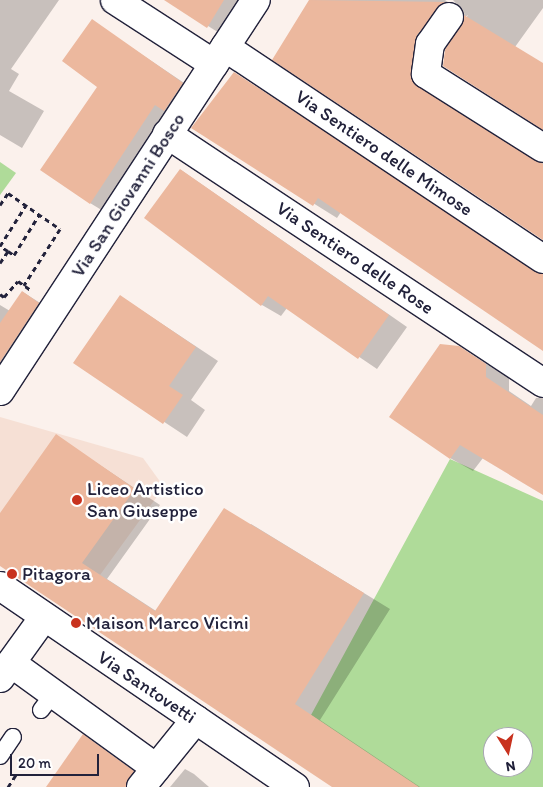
<!DOCTYPE html>
<html>
<head>
<meta charset="utf-8">
<style>
	body { margin:0 }
	#map { position:relative; width:543px; height:787px; overflow:hidden; background:#fbf1ec; font-family:Itim,sans-serif }
	div>[style] { position:absolute }
	.built>* { inset:0; background:#f6e0d5 }
	.green>* { inset:0; background:#afdb99 }
	.shadow>* { inset:0; background:#0003 }
	.building>* { inset:0; background:#ecb89e }
	.path>* { height:3px; margin-top:-1.5px; transform-origin:0; background:repeating-linear-gradient(90deg,#22223b 0 5px,transparent 0 9px) }
	.roads { filter:drop-shadow(1px 0 #22223b) drop-shadow(-1px 0 #22223b) drop-shadow(0 1px #22223b) drop-shadow(0 -1px #22223b) }
	.service>* { height:16px; margin:-8px; padding:0 8px; transform-origin:8px; border-radius:8px; background:#fff }
	.minor>* { height:28px; margin:-14px; padding:0 14px; transform-origin:14px; border-radius:14px; background:#fff }
	.secondary>* { height:28px; margin:-14px; padding:0 14px; transform-origin:14px; border-radius:14px; background:#fff }
	.dots>* { width:14px; height:14px; translate:-50% -50%; box-sizing:border-box; border:2px solid #fff; border-radius:50% }
	span { translate:-50% -50%; white-space:nowrap; text-align:center; line-height:1.15; -webkit-text-stroke:5px #fff; paint-order:stroke }
	.street-label { font-size:19px; color:#22223b }
	.poi-label { font-size:19px; color:#22223b }
	.left { translate:0 -50%; text-align:left }
	.north { position:absolute; left:483px; top:727px; width:50px; height:50px; box-sizing:border-box; background:#fff; border:1px solid #a7a7b1; border-radius:50%; rotate:170deg; font-size:14px; font-weight:700; line-height:20px; text-align:center; color:#22223b }
	.north::after { content:''; display:block; margin:auto; width:18px; height:22px; background:#c8321e; clip-path:polygon(50% 0,100% 100%,50% 72%,0 100%) }
	.scale { position:absolute; left:10px; top:754px; width:89px; height:22px; box-sizing:border-box; border:2px solid #22223b; border-top:0; padding-left:6px; font-size:15px; line-height:18px; white-space:nowrap; color:#22223b; -webkit-text-stroke:4px #fff; paint-order:stroke }
</style>
</head>
<body>
<div id="map">
	<div class="built">
		<div style="clip-path:polygon(0 417px,143px 458px,164px 487px,100px 575px,0 513px)"></div>
	</div>
	<div class="green">
		<div style="clip-path:polygon(0 162px,16px 173px,0 195px)"></div>
		<div style="clip-path:polygon(evenodd,450px 459px,543px 501px,543px 787px,414px 787px,311px 715px,450px 459px,493px 737px,523px 737px,523px 767px,493px 767px,493px 737px)"></div>
	</div>
	<div class="shadow">
		<div style="clip-path:polygon(0 0,59px 0,11px 69px,19px 74px,9px 91px,44px 111px,22px 148px,0 135px)"></div>
		<div style="clip-path:polygon(177px 0,246px 0,224px 36px,181px 9px)"></div>
		<div style="clip-path:polygon(311px 0,445px 0,465px 14px,453px 0,543px 0,543px 8px,515px 47px,543px 64px,543px 128px,446px 50px,468px 15px,459px 21px,437px 55px,433px 86px,543px 163px,543px 239px,274px 59px)"></div>
		<div style="clip-path:polygon(92px 21px,205px 97px,113px 217px,90px 203px,99px 86px)"></div>
		<div style="clip-path:polygon(234px 73px,543px 274px,543px 349px,341px 212px,337px 218px,193px 128px)"></div>
		<div style="clip-path:polygon(181px 170px,407px 327px,377px 369px,287px 308px,281px 316px,262px 305px,146px 218px)"></div>
		<div style="clip-path:polygon(23px 292px,65px 319px,22px 384px,0 372px,0 305px,10px 311px)"></div>
		<div style="clip-path:polygon(120px 296px,218px 361px,191px 400px,205px 410px,187px 437px,75px 363px)"></div>
		<div style="clip-path:polygon(459px 347px,509px 378px,509px 391px,531px 406px,536px 398px,543px 398px,543px 493px,483px 458px,473px 471px,450px 458px)"></div>
		<div style="clip-path:polygon(56px 436px,160px 505px,107px 579px,156px 611px,251px 524px,390px 609px,320px 720px,420px 787px,334px 787px,0 564px,0 515px)"></div>
		<div style="clip-path:polygon(83px 736px,150px 782px,146px 787px,47px 787px)"></div>
		<div style="clip-path:polygon(185px 769px,194px 774px,209px 787px,170px 787px)"></div>
	</div>
	<div class="building">
		<div style="clip-path:polygon(164px 0,224px 0,207px 28px)"></div>
		<div style="clip-path:polygon(309px 0,446px 2px,417px 35px,412px 80px,543px 164px,543px 240px,272px 60px)"></div>
		<div style="clip-path:polygon(464px 15px,543px 63px,543px 130px,443px 66px,445px 50px)"></div>
		<div style="clip-path:polygon(92px 19px,183px 83px,164px 111px,155px 105px,90px 204px,40px 170px,97px 87px,62px 61px)"></div>
		<div style="clip-path:polygon(234px 72px,543px 274px,543px 351px,318px 198px,313px 206px,191px 128px)"></div>
		<div style="clip-path:polygon(180px 169px,389px 315px,358px 359px,268px 296px,261px 306px,144px 218px)"></div>
		<div style="clip-path:polygon(22px 291px,39px 303px,0 362px,0 323px)"></div>
		<div style="clip-path:polygon(120px 295px,196px 347px,169px 386px,183px 395px,163px 424px,73px 363px)"></div>
		<div style="clip-path:polygon(440px 344px,459px 346px,486px 364px,486px 377px,543px 415px,543px 495px,460px 445px,450px 459px,389px 417px)"></div>
		<div style="clip-path:polygon(56px 434px,135px 489px,82px 563px,155px 611px,224px 508px,364px 593px,295px 704px,419px 787px,332px 787px,0 566px,0 513px)"></div>
		<div style="clip-path:polygon(83px 734px,134px 771px,126px 787px,46px 787px)"></div>
	</div>
	<div class="path">
		<div style="left:0;top:205px;width:14px;rotate:-56deg"></div>
		<div style="left:8px;top:193px;width:63px;rotate:34.7deg"></div>
		<div style="left:60px;top:229px;width:67px;rotate:122.7deg"></div>
		<div style="left:8px;top:251px;width:9px;rotate:-148deg"></div>
		<div style="left:0;top:246px;width:49px;rotate:-57.6deg"></div>
		<div style="left:0;top:263px;width:14px;rotate:-56deg"></div>
		<div style="left:8px;top:251px;width:7px;rotate:34deg"></div>
		<div style="left:14px;top:255px;width:47px;rotate:-58deg"></div>
		<div style="left:0;top:294px;width:5px;rotate:37deg"></div>
		<div style="left:4px;top:297px;width:21px;rotate:-49deg"></div>
		<div style="left:18px;top:281px;width:16px;rotate:35deg"></div>
		<div style="left:8px;top:787px;width:17px;rotate:-57deg"></div>
	</div>
	<div class="roads">
		<div class="service">
			<div style="left:41px;top:710px;width:20px;rotate:-53deg"></div>
			<div style="left:0;top:756px;width:23px;rotate:-56deg"></div>
		</div>
		<div class="minor">
			<div style="left:115px;top:0;width:118px;rotate:32.9deg"></div>
			<div style="left:449px;top:17px;width:33px;rotate:125deg"></div>
			<div style="left:430px;top:44px;width:30px;rotate:98deg"></div>
			<div style="left:426px;top:74px;width:138px;rotate:32.3deg"></div>
			<div style="left:225px;top:47px;width:382px;rotate:33.7deg"></div>
			<div style="left:167px;top:134px;width:451px;rotate:33.5deg"></div>
			<div style="left:0;top:391px;width:467px;rotate:-56.8deg"></div>
			<div style="left:11px;top:663px;width:179px;rotate:35.9deg"></div>
			<div style="left:0;top:678px;width:75px;rotate:-54.2deg"></div>
			<div style="left:141px;top:787px;width:87px;rotate:-51deg"></div>
		</div>
		<div class="secondary">
			<div style="left:0;top:586px;width:357px;rotate:34.3deg"></div>
		</div>
	</div>
	<div class="dots">
		<div style="left:77px;top:500px;background:#c8321e"></div>
		<div style="left:12px;top:574px;background:#c8321e"></div>
		<div style="left:76px;top:623px;background:#c8321e"></div>
	</div>
	<div class="street-label">
		<span style="left:384px;top:153px;rotate:34deg">Via Sentiero delle Mimose</span>
		<span style="left:128px;top:195px;rotate:-57deg">Via San Giovanni Bosco</span>
		<span style="left:355px;top:258px;rotate:34deg">Via Sentiero delle Rose</span>
		<span style="left:147px;top:687px;rotate:34deg">Via Santovetti</span>
	</div>
	<div class="poi-label">
		<span class="left" style="left:87px;top:500px">Liceo Artistico<br>San Giuseppe</span>
		<span class="left" style="left:22px;top:574px">Pitagora</span>
		<span class="left" style="left:86px;top:623px">Maison Marco Vicini</span>
	</div>
	<div class="north">N</div>
	<div class="scale">20 m</div>
</div>
</body>
</html>
